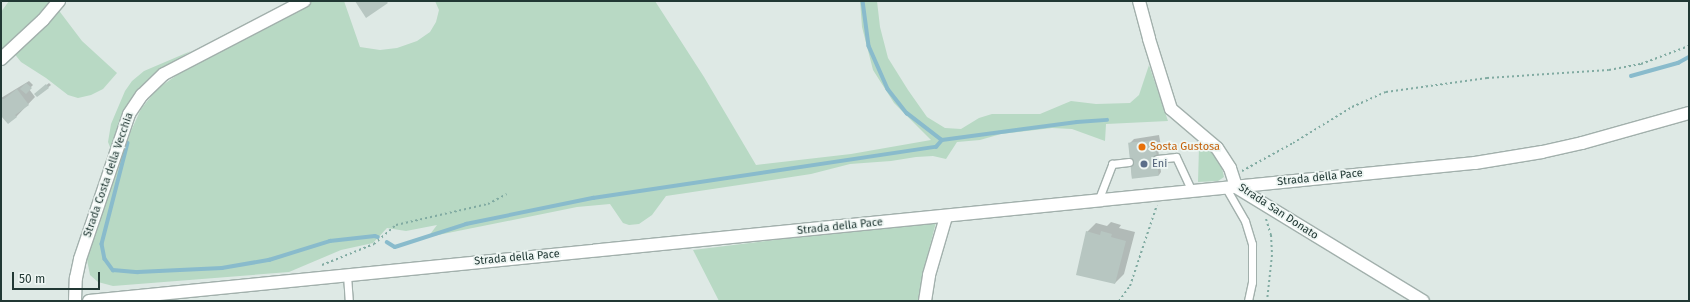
<!DOCTYPE html>
<html>
<head>
<meta charset="utf-8">
<style>
	body { margin:0 }
	#map { position:relative; width:1690px; height:302px; overflow:hidden; background:#dee9e5; font-family:"Fira Sans",sans-serif }
	div>[style] { position:absolute }
	.green>* { inset:0; background:#b8d9c4 }
	.shadow>* { inset:0; background:#0003 }
	.stream>* { height:3.5px; margin:-1.75px; padding:0 1.75px; transform-origin:1.75px; border-radius:1.75px; background:#89bbcc }
	.building>* { inset:0; background:#b7c6c1; transform-origin:0 0 }
	.path>* { height:2px; margin-top:-1px; transform-origin:0; background:repeating-linear-gradient(90deg,#81aba2 0 2px,transparent 0 5px) }
	.roads { filter:drop-shadow(1px 0 #a2b0ac) drop-shadow(-1px 0 #a2b0ac) drop-shadow(0 1px #a2b0ac) drop-shadow(0 -1px #a2b0ac) }
	.service>* { height:7px; margin:-3.5px; padding:0 3.5px; transform-origin:3.5px; border-radius:3.5px; background:#fff }
	.minor>* { height:12px; margin:-6px; padding:0 6px; transform-origin:6px; border-radius:6px; background:#fff }
	.tertiary>* { height:12px; margin:-6px; padding:0 6px; transform-origin:6px; border-radius:6px; background:#fff }
	.dots>* { width:11px; height:11px; translate:-50% -50%; box-sizing:border-box; border:2px solid #eef6f3; border-radius:50% }
	span { translate:-50% -50%; white-space:nowrap; text-align:center; line-height:1.15; -webkit-text-stroke:3.5px #eef6f3; paint-order:stroke }
	.food-label { font-size:11px; color:#c56008 }
	.left { translate:0 -50%; text-align:left }
	.service-label { font-size:11px; color:#4e5e75 }
	.street-label { font-size:11px; color:#213834 }
	.frame { position:absolute; inset:0; border:2px solid #213834; pointer-events:none }
	.scale { position:absolute; left:12px; top:272px; width:88px; height:18px; box-sizing:border-box; border:2px solid #213834; border-top:0; padding-left:5px; font-size:12px; line-height:14px; white-space:nowrap; color:#213834; -webkit-text-stroke:3px #eef6f3; paint-order:stroke }
</style>
</head>
<body>
<div id="map">
	<div class="green">
		<div style="clip-path:polygon(9px 1px,54px 1px,1px 53px,1px 12px)"></div>
		<div style="clip-path:polygon(311px 1px,344px 1px,360px 47px,380px 50px,397px 48px,417px 41px,430px 32px,436px 22px,439px 10px,435px 1px,655px 1px,704px 77px,756px 165px,851px 154px,931px 140px,894px 103px,873px 70px,862px 27px,860px 1px,877px 1px,880px 27px,888px 58px,908px 90px,927px 117px,945px 128px,961px 129px,979px 118px,992px 114px,1040px 114px,1071px 101px,1096px 104px,1130px 103px,1139px 95px,1149px 65px,1168px 121px,1106px 124px,1105px 141px,1072px 129px,1052px 128px,1001px 134px,980px 140px,957px 142px,946px 159px,933px 156px,916px 157px,891px 161px,850px 164px,811px 174px,666px 196px,652px 215px,639px 224px,629px 225px,623px 223px,610px 204px,577px 207px,428px 237px,437px 225px,406px 231px,387px 228px,373px 243px,341px 250px,289px 272px,113px 286px,98px 282px,90px 275px,87px 260px,113px 180px,130px 133px,141px 109px,157px 89px,187px 68px)"></div>
		<div style="clip-path:polygon(57px 8px,82px 41px,117px 73px,103px 89px,91px 95px,78px 98px,68px 95px,46px 78px,21px 62px,13px 52px)"></div>
		<div style="clip-path:polygon(191px 51px,162px 70px,112px 152px,108px 142px,111px 124px,125px 91px,132px 81px,144px 71px)"></div>
		<div style="clip-path:polygon(1203px 143px,1217px 158px,1222px 168px,1224px 177px,1218px 181px,1198px 182px,1199px 147px)"></div>
		<div style="clip-path:polygon(936px 222px,921px 282px,919px 301px,719px 301px,693px 250px,871px 228px)"></div>
	</div>
	<div class="shadow">
		<div style="clip-path:polygon(29px 81px,33px 85px,29px 89px,35px 97px,16px 117px,1px 114px,1px 98px)"></div>
		<div style="clip-path:polygon(49px 83px,51px 85px,37px 96px,38px 92px)"></div>
		<div style="clip-path:polygon(1159px 135px,1161px 146px,1158px 148px,1161px 172px,1159px 175px,1132px 178px,1129px 144px,1134px 139px)"></div>
		<div style="clip-path:polygon(1111px 222px,1121px 225px,1119px 228px,1135px 232px,1124px 274px,1115px 283px,1087px 232px,1096px 223px,1107px 226px)"></div>
	</div>
	<div class="stream">
		<div style="left:863px;top:1px;width:45px;rotate:82.4deg"></div>
		<div style="left:869px;top:46px;width:47px;rotate:66.2deg"></div>
		<div style="left:888px;top:89px;width:31px;rotate:52deg"></div>
		<div style="left:907px;top:113px;width:44px;rotate:37.6deg"></div>
		<div style="left:942px;top:140px;width:136px;rotate:-7.6deg"></div>
		<div style="left:1077px;top:122px;width:30px;rotate:-4deg"></div>
		<div style="left:1631px;top:76px;width:49px;rotate:-15.5deg"></div>
		<div style="left:1678px;top:63px;width:13px;rotate:-29deg"></div>
		<div style="left:128px;top:143px;width:104px;rotate:104.4deg"></div>
		<div style="left:102px;top:244px;width:15px;rotate:79deg"></div>
		<div style="left:105px;top:259px;width:14px;rotate:54deg"></div>
		<div style="left:113px;top:270px;width:25px;rotate:5deg"></div>
		<div style="left:138px;top:272px;width:84px;rotate:-2.7deg"></div>
		<div style="left:222px;top:268px;width:48px;rotate:-9.7deg"></div>
		<div style="left:269px;top:260px;width:64px;rotate:-17.3deg"></div>
		<div style="left:330px;top:241px;width:45px;rotate:-6.3deg"></div>
		<div style="left:375px;top:236px;width:3px;rotate:18deg"></div>
		<div style="left:387px;top:242px;width:9px;rotate:32deg"></div>
		<div style="left:395px;top:247px;width:75px;rotate:-17.9deg"></div>
		<div style="left:466px;top:224px;width:130px;rotate:-11.6deg"></div>
		<div style="left:593px;top:198px;width:347px;rotate:-8.5deg"></div>
		<div style="left:936px;top:147px;width:9px;rotate:-49deg"></div>
	</div>
	<div class="building">
		<div style="clip-path:polygon(355px 1px,386px 1px,388px 3px,366px 18px)"></div>
		<div style="clip-path:polygon(26px 83px,32px 88px,26px 94px,20px 89px)"></div>
		<div style="clip-path:polygon(46px 84px,49px 88px,37px 97px,34px 94px)"></div>
		<div style="clip-path:polygon(17px 89px,29px 105px,15px 115px,17px 117px,8px 124px,1px 116px,1px 99px,4px 99px)"></div>
		<div style="left:1155px;top:140px;width:36px;height:27px;rotate:84deg"></div>
		<div style="clip-path:polygon(1086px 231px,1100px 235px,1101px 231px,1112px 234px,1111px 237px,1126px 241px,1115px 284px,1076px 275px)"></div>
	</div>
	<div class="path">
		<div style="left:1242px;top:171px;width:58px;rotate:-28.8deg"></div>
		<div style="left:1293px;top:143px;width:69px;rotate:-31.4deg"></div>
		<div style="left:1352px;top:107px;width:37px;rotate:-24deg"></div>
		<div style="left:1386px;top:92px;width:102px;rotate:-7.9deg"></div>
		<div style="left:1487px;top:78px;width:122px;rotate:-3.8deg"></div>
		<div style="left:1609px;top:70px;width:33px;rotate:-11deg"></div>
		<div style="left:1641px;top:64px;width:51px;rotate:-20.6deg"></div>
		<div style="left:1266px;top:219px;width:17px;rotate:73deg"></div>
		<div style="left:1271px;top:235px;width:20px;rotate:87deg"></div>
		<div style="left:1272px;top:255px;width:46px;rotate:96.2deg"></div>
		<div style="left:322px;top:265px;width:56px;rotate:-22deg"></div>
		<div style="left:374px;top:244px;width:29px;rotate:-41deg"></div>
		<div style="left:396px;top:225px;width:94px;rotate:-12.9deg"></div>
		<div style="left:488px;top:204px;width:21px;rotate:-28deg"></div>
		<div style="left:1119px;top:301px;width:19px;rotate:-54deg"></div>
		<div style="left:1130px;top:286px;width:85px;rotate:-71.6deg"></div>
	</div>
	<div class="roads">
		<div class="service">
			<div style="left:1157px;top:159px;width:19px;rotate:-6deg"></div>
			<div style="left:1176px;top:157px;width:38px;rotate:65deg"></div>
			<div style="left:1226px;top:188px;width:38px;rotate:60deg"></div>
			<div style="left:1245px;top:221px;width:24px;rotate:73deg"></div>
			<div style="left:1252px;top:244px;width:38px;rotate:90deg"></div>
			<div style="left:1252px;top:282px;width:19px;rotate:102deg"></div>
			<div style="left:1098px;top:201px;width:40px;rotate:-69deg"></div>
			<div style="left:1112px;top:164px;width:17px;rotate:-7deg"></div>
			<div style="left:347px;top:275px;width:26px;rotate:86deg"></div>
		</div>
		<div class="minor">
			<div style="left:1139px;top:1px;width:39px;rotate:75deg"></div>
			<div style="left:1149px;top:39px;width:73px;rotate:72.6deg"></div>
			<div style="left:1171px;top:109px;width:60px;rotate:40.3deg"></div>
			<div style="left:1217px;top:148px;width:24px;rotate:57deg"></div>
			<div style="left:1230px;top:168px;width:20px;rotate:72deg"></div>
			<div style="left:1236px;top:187px;width:219px;rotate:31.4deg"></div>
			<div style="left:1px;top:59px;width:57px;rotate:-42.9deg"></div>
			<div style="left:43px;top:20px;width:25px;rotate:-50deg"></div>
			<div style="left:75px;top:301px;width:23px;rotate:-88deg"></div>
			<div style="left:76px;top:278px;width:19px;rotate:-78deg"></div>
			<div style="left:80px;top:259px;width:153px;rotate:-71.3deg"></div>
			<div style="left:129px;top:114px;width:23px;rotate:-56deg"></div>
			<div style="left:142px;top:95px;width:30px;rotate:-44deg"></div>
			<div style="left:164px;top:74px;width:158px;rotate:-27.5deg"></div>
			<div style="left:925px;top:301px;width:26px;rotate:-81deg"></div>
			<div style="left:929px;top:275px;width:60px;rotate:-73.7deg"></div>
		</div>
		<div class="tertiary">
			<div style="left:89px;top:301px;width:1393px;rotate:-5.69deg"></div>
			<div style="left:1475px;top:163px;width:68px;rotate:-9.3deg"></div>
			<div style="left:1542px;top:152px;width:41px;rotate:-12.7deg"></div>
			<div style="left:1582px;top:143px;width:111px;rotate:-15.7deg"></div>
		</div>
	</div>
	<div class="dots">
		<div style="left:1142px;top:147px;background:#e8710a"></div>
		<div style="left:1144px;top:164px;background:#5c6f8a"></div>
	</div>
	<div class="food-label">
		<span class="left" style="left:1150px;top:147px">Sosta Gustosa</span>
	</div>
	<div class="service-label">
		<span class="left" style="left:1152px;top:164px">Eni</span>
	</div>
	<div class="street-label">
		<span style="left:109px;top:175px;rotate:-71deg">Strada Costa della Vecchia</span>
		<span style="left:1320px;top:178px;rotate:-6deg">Strada della Pace</span>
		<span style="left:1278px;top:212px;rotate:33deg">Strada San Donato</span>
		<span style="left:840px;top:227px;rotate:-6deg">Strada della Pace</span>
		<span style="left:517px;top:258px;rotate:-5deg">Strada della Pace</span>
	</div>
	<div class="frame"></div>
	<div class="scale">50 m</div>
</div>
</body>
</html>
